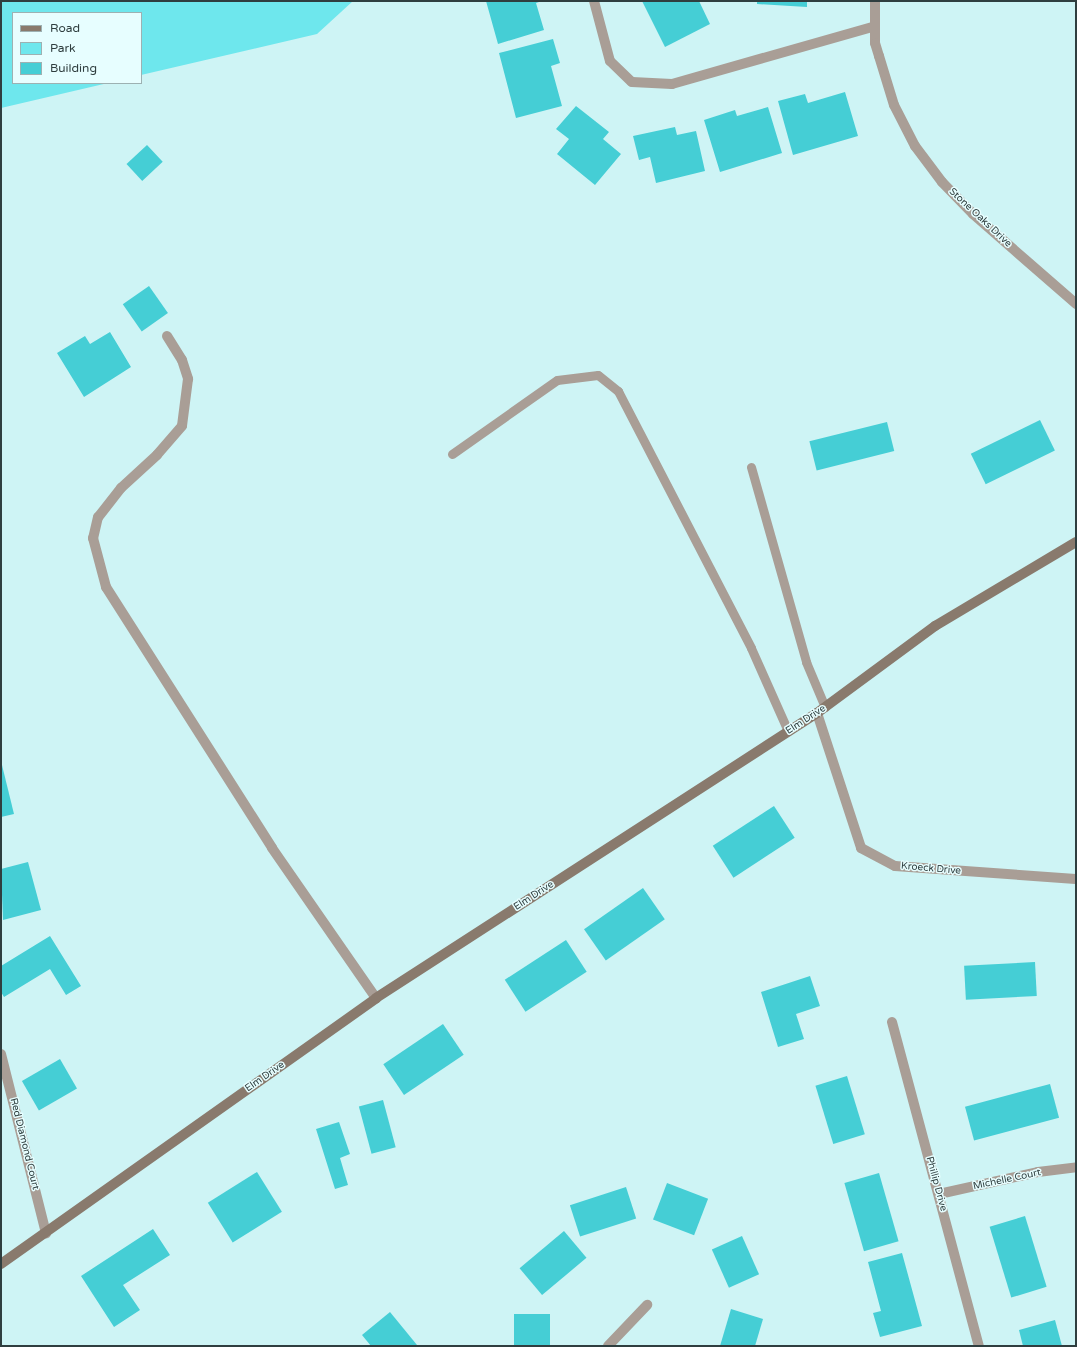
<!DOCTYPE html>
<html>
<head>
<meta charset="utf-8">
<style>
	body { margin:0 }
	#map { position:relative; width:1077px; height:1347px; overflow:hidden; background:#cef4f5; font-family:"Varela Round",sans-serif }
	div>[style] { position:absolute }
	.green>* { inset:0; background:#6ee7ed }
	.building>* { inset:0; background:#45ced5; transform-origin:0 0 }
	.lane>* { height:9px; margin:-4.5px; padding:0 4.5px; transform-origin:4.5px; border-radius:4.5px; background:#a99e96 }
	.street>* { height:10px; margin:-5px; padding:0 5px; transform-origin:5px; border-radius:5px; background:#a99e96 }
	.secondary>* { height:10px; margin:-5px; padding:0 5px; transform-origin:5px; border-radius:5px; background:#897a6d }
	span { translate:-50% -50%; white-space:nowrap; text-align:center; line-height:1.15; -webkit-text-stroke:3px #e7feff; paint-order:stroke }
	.street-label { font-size:10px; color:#2f3e3f }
	.frame { position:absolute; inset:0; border:2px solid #2f3e3f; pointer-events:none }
	.legend { position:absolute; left:12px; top:12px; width:130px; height:72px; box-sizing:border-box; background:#e7feff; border:1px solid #9db1b2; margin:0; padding:5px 7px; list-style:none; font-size:12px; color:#2f3e3f }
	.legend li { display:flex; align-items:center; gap:8px; height:20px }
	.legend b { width:20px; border:1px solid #9db1b2 }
</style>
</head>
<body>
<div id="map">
	<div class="green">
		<div style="clip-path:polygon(1px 1px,353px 1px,317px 34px,141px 75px,141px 13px,13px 13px,13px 83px,108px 83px,1px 108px)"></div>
	</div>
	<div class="building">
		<div style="clip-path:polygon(486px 1px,542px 1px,536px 3px,544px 30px,498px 44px)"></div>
		<div style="clip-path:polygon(642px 1px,699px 1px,710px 24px,665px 47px)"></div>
		<div style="clip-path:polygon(757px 1px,807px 1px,807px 7px,757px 4px)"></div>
		<div style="clip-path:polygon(553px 39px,560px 63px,551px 66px,562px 106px,516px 118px,499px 53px)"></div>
		<div style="clip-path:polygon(845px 92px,858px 136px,793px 155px,778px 101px,805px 94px,808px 103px)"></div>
		<div style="clip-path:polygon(576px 106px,609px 132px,603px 139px,621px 154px,595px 185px,557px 154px,569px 139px,556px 129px)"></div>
		<div style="clip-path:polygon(768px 107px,782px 153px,720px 172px,704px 120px,735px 110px,737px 116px)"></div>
		<div style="clip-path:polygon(675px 127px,677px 135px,696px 131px,705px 171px,656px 183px,650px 157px,639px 160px,633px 136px)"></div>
		<div style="left:147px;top:145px;width:23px;height:28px;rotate:47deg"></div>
		<div style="left:149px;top:286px;width:33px;height:32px;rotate:55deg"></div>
		<div style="clip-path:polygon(110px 332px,131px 367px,84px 397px,57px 353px,85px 336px,90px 344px)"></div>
		<div style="left:1040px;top:420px;width:34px;height:77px;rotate:64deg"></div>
		<div style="left:887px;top:422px;width:30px;height:80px;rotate:76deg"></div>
		<div style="clip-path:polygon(1px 761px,14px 814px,1px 817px)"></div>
		<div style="left:774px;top:806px;width:38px;height:73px;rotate:57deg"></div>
		<div style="clip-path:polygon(28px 862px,41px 910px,3px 920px,1px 869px)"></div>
		<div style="left:643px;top:888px;width:38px;height:72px;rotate:55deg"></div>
		<div style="clip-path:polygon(50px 936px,81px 986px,66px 995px,50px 969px,4px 997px,1px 992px,1px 966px)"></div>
		<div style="left:566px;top:940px;width:38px;height:73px;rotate:57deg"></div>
		<div style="left:1035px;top:962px;width:34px;height:71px;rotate:87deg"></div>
		<div style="clip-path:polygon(810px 976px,820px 1006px,796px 1014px,804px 1039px,778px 1047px,761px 992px)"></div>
		<div style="left:443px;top:1024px;width:37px;height:72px;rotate:56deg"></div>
		<div style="left:60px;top:1059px;width:34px;height:44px;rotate:60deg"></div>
		<div style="left:847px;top:1076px;width:61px;height:33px;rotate:73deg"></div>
		<div style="left:1050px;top:1084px;width:35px;height:88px;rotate:75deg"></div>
		<div style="left:383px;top:1100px;width:49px;height:25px;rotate:75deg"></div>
		<div style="clip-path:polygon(339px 1122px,350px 1154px,340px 1158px,348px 1185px,335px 1189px,316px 1129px)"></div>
		<div style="left:257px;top:1172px;width:47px;height:58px;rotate:58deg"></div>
		<div style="left:879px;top:1173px;width:71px;height:36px;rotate:74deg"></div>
		<div style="left:667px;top:1183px;width:44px;height:39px;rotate:21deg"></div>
		<div style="left:626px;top:1187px;width:33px;height:59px;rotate:72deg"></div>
		<div style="left:1025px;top:1216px;width:74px;height:37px;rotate:73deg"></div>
		<div style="clip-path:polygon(153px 1229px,170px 1255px,123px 1285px,140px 1310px,114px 1327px,81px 1276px)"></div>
		<div style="left:564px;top:1231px;width:35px;height:58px;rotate:50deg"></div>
		<div style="left:742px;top:1236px;width:42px;height:33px;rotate:66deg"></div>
		<div style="clip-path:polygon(902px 1253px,922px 1326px,880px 1337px,873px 1313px,881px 1311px,868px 1262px)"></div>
		<div style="clip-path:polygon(731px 1309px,763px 1319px,755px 1346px,720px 1346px)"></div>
		<div style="clip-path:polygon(390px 1312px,417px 1345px,416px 1346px,371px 1346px,362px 1335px)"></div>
		<div style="left:514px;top:1314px;width:36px;height:32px"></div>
		<div style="clip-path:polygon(1055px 1320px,1062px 1346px,1023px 1346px,1019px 1330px)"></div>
	</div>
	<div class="lane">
		<div style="left:452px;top:454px;width:128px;rotate:-35.2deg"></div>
		<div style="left:557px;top:380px;width:41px;rotate:-7deg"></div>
		<div style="left:598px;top:375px;width:26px;rotate:39deg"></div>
		<div style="left:618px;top:391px;width:289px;rotate:62.6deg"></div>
		<div style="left:751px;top:648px;width:91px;rotate:66deg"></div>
		<div style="left:751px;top:467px;width:203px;rotate:74.2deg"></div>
		<div style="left:806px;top:662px;width:49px;rotate:67.1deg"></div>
	</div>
	<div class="street">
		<div style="left:594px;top:1px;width:62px;rotate:75.1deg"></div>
		<div style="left:610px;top:61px;width:30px;rotate:44deg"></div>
		<div style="left:632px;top:82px;width:40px;rotate:2.9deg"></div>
		<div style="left:672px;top:84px;width:211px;rotate:-15.9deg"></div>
		<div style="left:875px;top:1px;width:42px;rotate:90deg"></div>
		<div style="left:875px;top:43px;width:14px;rotate:73deg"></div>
		<div style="left:879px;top:56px;width:51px;rotate:73deg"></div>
		<div style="left:894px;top:105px;width:46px;rotate:62.9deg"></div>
		<div style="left:915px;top:146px;width:45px;rotate:53.1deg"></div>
		<div style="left:942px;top:182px;width:45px;rotate:45.9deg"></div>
		<div style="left:973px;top:214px;width:137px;rotate:41.1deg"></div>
		<div style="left:167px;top:336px;width:28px;rotate:58deg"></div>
		<div style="left:182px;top:360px;width:20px;rotate:72deg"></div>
		<div style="left:188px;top:379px;width:47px;rotate:97.3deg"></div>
		<div style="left:182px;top:426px;width:38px;rotate:131deg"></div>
		<div style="left:157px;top:455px;width:49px;rotate:137.5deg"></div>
		<div style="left:121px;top:488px;width:37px;rotate:128deg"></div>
		<div style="left:98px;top:517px;width:22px;rotate:103deg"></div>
		<div style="left:93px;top:538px;width:51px;rotate:75.1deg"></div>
		<div style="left:106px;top:587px;width:309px;rotate:57.5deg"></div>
		<div style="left:272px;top:848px;width:183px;rotate:55.3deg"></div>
		<div style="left:817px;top:713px;width:142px;rotate:71.9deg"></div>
		<div style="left:861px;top:848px;width:38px;rotate:28deg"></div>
		<div style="left:895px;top:866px;width:181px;rotate:4.1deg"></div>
		<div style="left:892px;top:1022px;width:335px;rotate:75deg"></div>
		<div style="left:1px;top:1054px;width:185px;rotate:75.9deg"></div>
		<div style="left:939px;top:1194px;width:101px;rotate:-12.5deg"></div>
		<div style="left:1038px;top:1172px;width:38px;rotate:-7deg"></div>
		<div style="left:608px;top:1346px;width:57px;rotate:-46.4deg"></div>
	</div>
	<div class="secondary">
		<div style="left:1px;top:1264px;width:460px;rotate:-35.3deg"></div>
		<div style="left:376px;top:998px;width:525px;rotate:-32.87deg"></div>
		<div style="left:817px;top:713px;width:147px;rotate:-36.4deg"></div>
		<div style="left:935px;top:626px;width:164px;rotate:-30.8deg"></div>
	</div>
	<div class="street-label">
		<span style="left:980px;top:218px;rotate:43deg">Stone Oaks Drive</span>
		<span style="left:806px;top:720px;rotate:-33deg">Elm Drive</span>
		<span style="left:931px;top:869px;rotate:5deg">Kroeck Drive</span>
		<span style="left:534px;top:896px;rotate:-33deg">Elm Drive</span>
		<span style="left:265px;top:1077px;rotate:-35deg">Elm Drive</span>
		<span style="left:24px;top:1144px;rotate:76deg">Red Diamond Court</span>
		<span style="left:1007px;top:1180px;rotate:-12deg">Michelle Court</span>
		<span style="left:936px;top:1184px;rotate:75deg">Phillip Drive</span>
	</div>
	<div class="frame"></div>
	<ul class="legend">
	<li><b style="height:5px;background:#897a6d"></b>Road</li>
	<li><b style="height:11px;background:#6ee7ed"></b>Park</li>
	<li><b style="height:11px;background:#45ced5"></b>Building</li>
	</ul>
</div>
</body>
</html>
